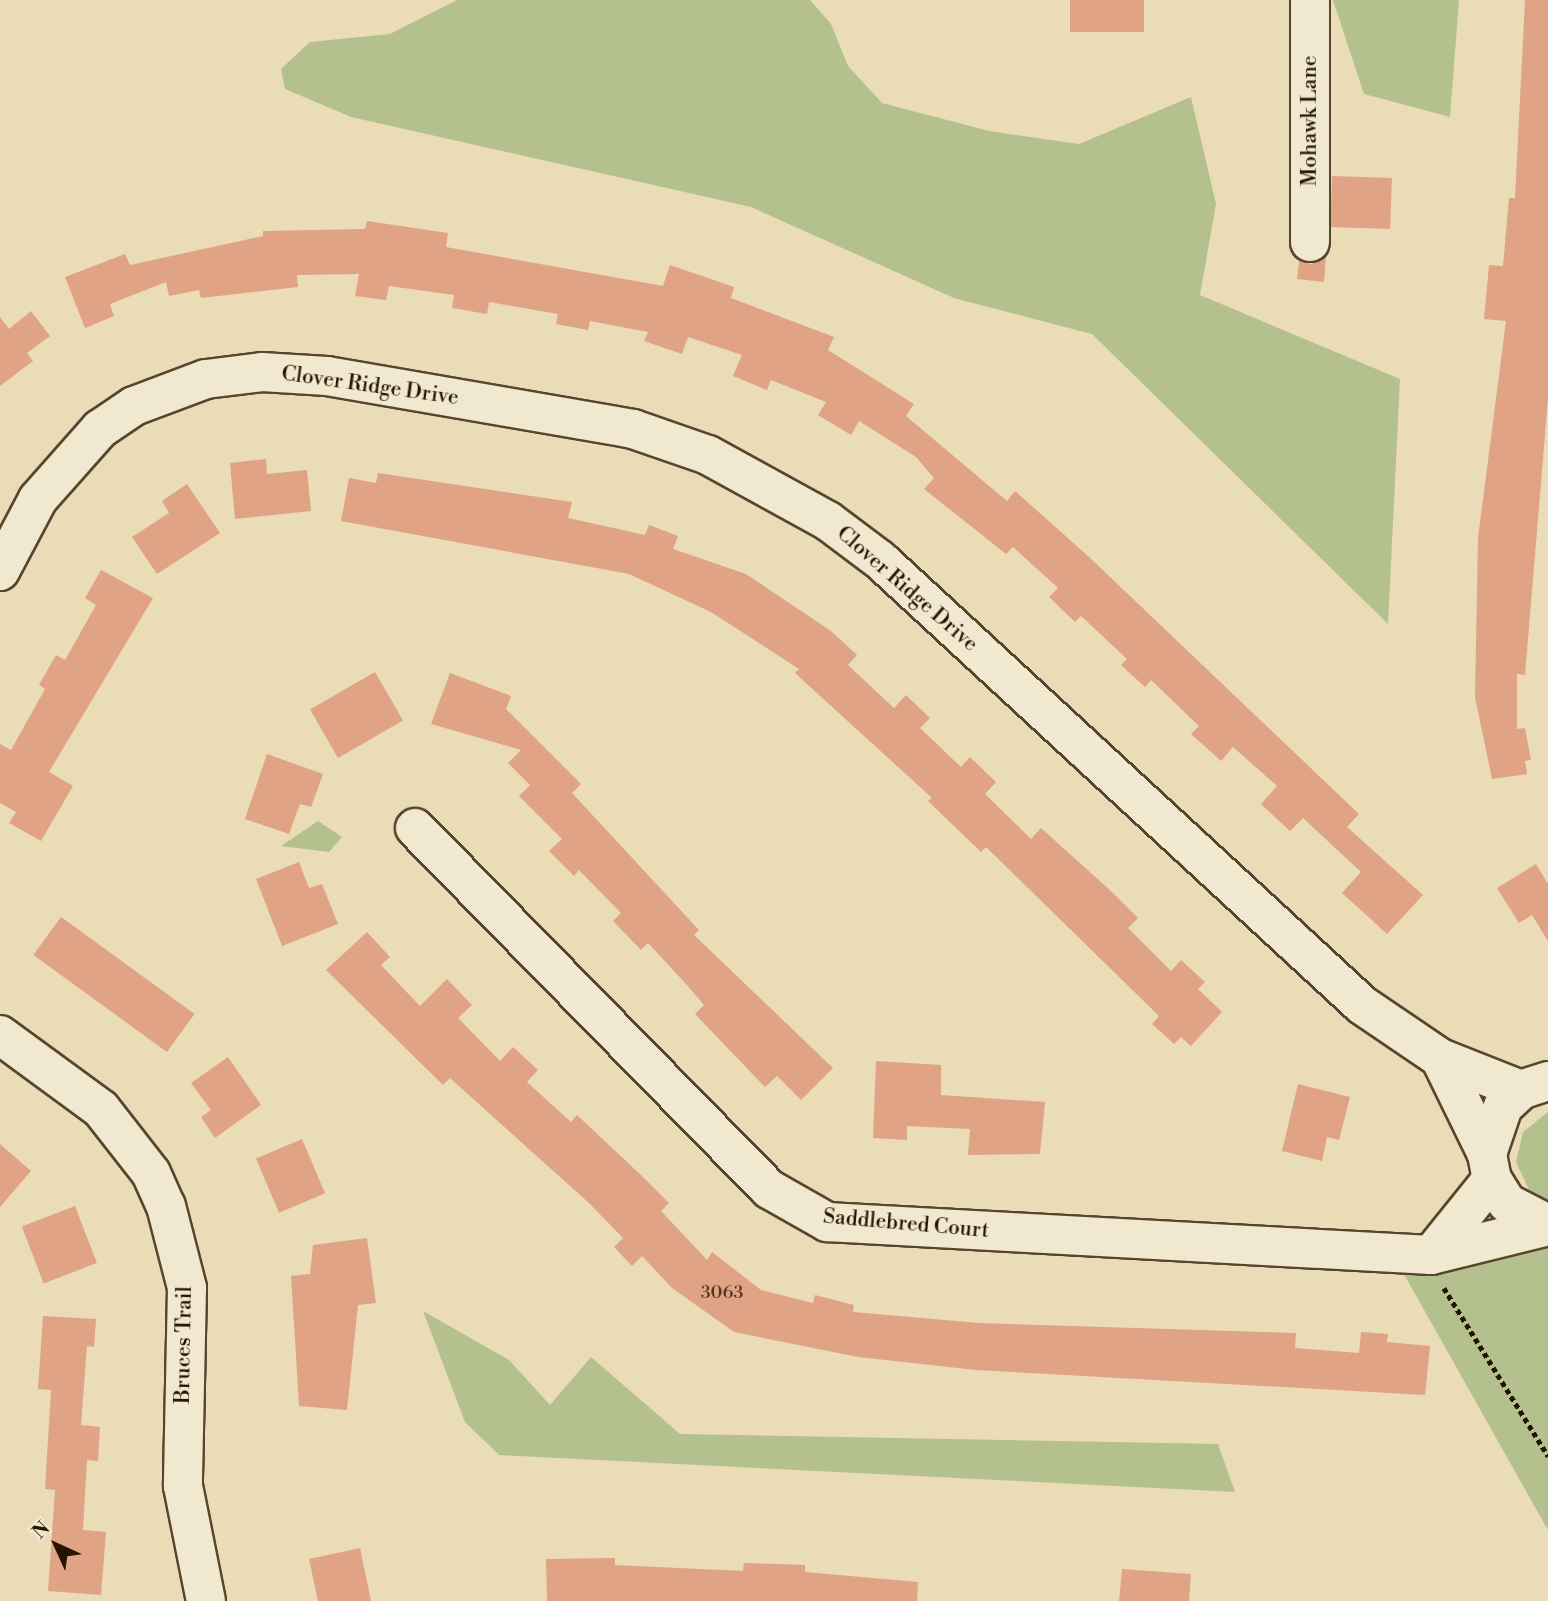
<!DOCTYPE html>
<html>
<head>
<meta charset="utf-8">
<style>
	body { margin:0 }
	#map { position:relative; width:1548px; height:1601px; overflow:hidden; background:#e9dcb6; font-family:"Libre Bodoni",serif }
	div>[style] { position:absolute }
	.green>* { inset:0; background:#b5c08f }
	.building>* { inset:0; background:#e0a386; transform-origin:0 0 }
	.path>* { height:4.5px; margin-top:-2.25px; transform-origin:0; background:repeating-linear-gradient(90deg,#261300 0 5px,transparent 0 8.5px) }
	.roads { filter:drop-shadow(2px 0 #57452e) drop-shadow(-2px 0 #57452e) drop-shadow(0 2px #57452e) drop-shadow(0 -2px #57452e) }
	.minor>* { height:38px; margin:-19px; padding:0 19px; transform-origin:19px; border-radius:19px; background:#f1e8d0 }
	span { translate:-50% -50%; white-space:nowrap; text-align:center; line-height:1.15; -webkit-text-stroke:5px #f1e8d0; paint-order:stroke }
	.number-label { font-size:18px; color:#543722 }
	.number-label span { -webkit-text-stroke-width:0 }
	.street-label { font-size:21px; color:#261300 }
	.north { position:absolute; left:21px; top:1510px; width:70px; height:70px; -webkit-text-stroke:5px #f1e8d0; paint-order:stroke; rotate:315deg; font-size:19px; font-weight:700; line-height:28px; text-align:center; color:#261300 }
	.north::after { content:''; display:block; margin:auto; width:24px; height:32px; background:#261300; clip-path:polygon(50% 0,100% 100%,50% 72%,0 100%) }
</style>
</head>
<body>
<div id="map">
	<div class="green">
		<div style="clip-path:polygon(457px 0,810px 0,831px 24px,848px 66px,882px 103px,989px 131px,1079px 144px,1191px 97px,1216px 204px,1200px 295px,1400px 379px,1388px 624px,1092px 334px,954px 298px,751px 207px,351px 117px,285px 89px,281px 69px,310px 42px,390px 34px)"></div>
		<div style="clip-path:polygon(1333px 0,1459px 0,1450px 117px,1364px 94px)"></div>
		<div style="clip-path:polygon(318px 821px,342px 837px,329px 852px,281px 846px)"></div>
		<div style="clip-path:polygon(1548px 1112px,1548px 1202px,1530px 1192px,1516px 1162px,1523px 1132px)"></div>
		<div style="clip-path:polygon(1548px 1226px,1548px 1530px,1392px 1253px)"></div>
		<div style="clip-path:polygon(423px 1311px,509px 1360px,550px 1405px,591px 1357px,680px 1434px,1218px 1444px,1235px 1492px,499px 1455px,465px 1422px)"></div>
	</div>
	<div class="building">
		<div style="left:1070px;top:0;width:74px;height:32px"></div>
		<div style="clip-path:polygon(1525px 0,1548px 0,1548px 399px,1525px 675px,1517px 674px,1517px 729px,1525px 728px,1531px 760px,1525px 761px,1527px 774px,1492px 779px,1475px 697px,1478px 538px,1506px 321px,1484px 319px,1489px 265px,1503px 266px,1509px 198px,1515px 198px)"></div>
		<div style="left:1332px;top:176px;width:60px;height:51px;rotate:2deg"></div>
		<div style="clip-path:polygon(367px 221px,448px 233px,446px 247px,663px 286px,670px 265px,734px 287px,731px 298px,834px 337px,828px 350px,914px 404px,906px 416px,1007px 501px,1015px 491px,1088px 556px,1359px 814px,1347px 827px,1423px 895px,1387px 934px,1342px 893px,1361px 872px,1303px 818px,1290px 831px,1261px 804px,1277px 786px,1233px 747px,1221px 761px,1191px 734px,1199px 726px,1151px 680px,1145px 687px,1121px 665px,1127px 659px,1081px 616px,1075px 622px,1049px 597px,1058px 588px,1013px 547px,1006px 554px,924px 489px,934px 478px,916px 457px,859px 421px,851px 435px,818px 415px,826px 402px,771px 380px,767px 390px,733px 376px,742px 355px,688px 337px,682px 354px,644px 341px,648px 332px,590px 321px,588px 330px,556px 324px,558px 314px,489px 302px,487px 314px,452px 308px,454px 295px,389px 286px,386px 300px,355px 296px,359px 274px,297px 275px,298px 287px,201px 298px,199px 290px,169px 296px,166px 282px,110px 304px,114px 316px,85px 328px,65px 277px,125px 254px,130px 265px,263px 236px,263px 231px,365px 229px)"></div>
		<div style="clip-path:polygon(1326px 256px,1324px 282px,1297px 279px,1299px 261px,1311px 264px)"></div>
		<div style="clip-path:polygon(31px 311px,50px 336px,27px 353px,33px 361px,0 386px,0 317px,9px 329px)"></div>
		<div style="clip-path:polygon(266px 459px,267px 474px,307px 470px,311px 511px,235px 519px,230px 463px)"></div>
		<div style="clip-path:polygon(378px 473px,572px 502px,568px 518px,645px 535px,649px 525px,678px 536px,673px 549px,746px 574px,831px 631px,857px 655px,848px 665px,894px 708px,906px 695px,930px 718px,920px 728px,961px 767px,970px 757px,996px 782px,985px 794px,1031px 839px,1041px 828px,1112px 892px,1138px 918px,1128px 928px,1171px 971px,1181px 960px,1205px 982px,1198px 989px,1222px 1012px,1191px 1046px,1181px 1037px,1174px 1044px,1152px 1024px,1159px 1016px,986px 847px,981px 852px,928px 801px,932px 798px,795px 673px,799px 669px,711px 612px,629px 574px,341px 521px,349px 478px,376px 483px)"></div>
		<div style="clip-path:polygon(187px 484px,220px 533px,157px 574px,132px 537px,169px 513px,162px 501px)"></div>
		<div style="clip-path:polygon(101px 570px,153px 598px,49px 772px,73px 786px,41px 841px,9px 823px,16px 812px,0 803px,0 744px,11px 750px,45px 689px,39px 685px,56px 655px,65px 660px,96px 605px,85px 598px)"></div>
		<div style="left:375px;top:672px;width:56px;height:75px;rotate:60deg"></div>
		<div style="clip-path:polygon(450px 673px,511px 696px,506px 709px,581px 784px,572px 793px,699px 930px,694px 935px,833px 1068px,801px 1100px,777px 1076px,765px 1087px,695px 1014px,704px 1005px,687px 985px,648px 943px,641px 950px,613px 921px,621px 913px,579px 870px,574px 876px,549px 851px,562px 839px,519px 796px,530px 785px,508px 763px,521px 750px,431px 724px)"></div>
		<div style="clip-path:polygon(267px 754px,323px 774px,311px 807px,300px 804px,289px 834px,245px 819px)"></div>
		<div style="clip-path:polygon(299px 862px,309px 888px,322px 884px,338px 924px,282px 946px,256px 879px)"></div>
		<div style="clip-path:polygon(1536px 864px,1548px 884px,1548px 941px,1532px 915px,1519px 923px,1497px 888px)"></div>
		<div style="left:61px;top:917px;width:165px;height:47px;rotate:36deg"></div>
		<div style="clip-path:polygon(367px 932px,390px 957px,381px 965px,420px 1006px,447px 979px,472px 1005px,458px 1018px,500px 1061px,513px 1047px,538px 1070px,527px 1082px,571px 1122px,577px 1115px,644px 1178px,669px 1203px,661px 1211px,707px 1260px,712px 1252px,761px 1290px,813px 1303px,815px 1295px,854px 1305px,853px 1312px,979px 1323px,1296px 1333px,1295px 1348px,1359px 1353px,1361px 1332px,1388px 1334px,1387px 1342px,1430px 1346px,1425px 1395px,976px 1370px,858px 1357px,734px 1332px,672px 1288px,642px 1256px,632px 1266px,614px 1247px,623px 1238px,589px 1203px,450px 1078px,443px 1085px,326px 970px)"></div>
		<div style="clip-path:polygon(228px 1057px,261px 1105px,215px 1138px,201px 1117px,211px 1110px,191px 1083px)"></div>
		<div style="clip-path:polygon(876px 1061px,941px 1065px,941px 1095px,1045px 1102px,1040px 1154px,968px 1155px,970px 1129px,907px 1126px,907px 1140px,873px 1138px)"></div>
		<div style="clip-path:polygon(1298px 1084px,1350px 1097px,1339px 1140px,1327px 1137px,1322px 1161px,1282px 1151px)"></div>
		<div style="left:302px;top:1139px;width:59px;height:50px;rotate:67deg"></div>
		<div style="clip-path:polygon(0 1144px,31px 1171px,0 1207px)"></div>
		<div style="left:75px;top:1206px;width:61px;height:57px;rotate:69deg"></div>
		<div style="clip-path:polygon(367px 1238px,376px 1303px,358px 1305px,347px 1410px,299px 1406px,291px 1276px,310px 1274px,313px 1245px)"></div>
		<div style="clip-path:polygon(43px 1316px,96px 1319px,94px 1347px,87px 1346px,81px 1425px,100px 1427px,98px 1461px,87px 1460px,83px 1530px,106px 1532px,101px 1595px,48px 1591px,55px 1490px,45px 1489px,51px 1390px,38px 1389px)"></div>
		<div style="clip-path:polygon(360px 1548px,371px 1601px,318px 1601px,309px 1559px)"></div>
		<div style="clip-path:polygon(615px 1558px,615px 1565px,743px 1571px,744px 1563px,805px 1565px,805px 1572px,918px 1582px,917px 1601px,547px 1601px,546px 1559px)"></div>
		<div style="clip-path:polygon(1122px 1569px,1191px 1574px,1189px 1601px,1119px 1601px)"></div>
	</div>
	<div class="path">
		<div style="left:1444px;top:1288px;width:198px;rotate:58.2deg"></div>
	</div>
	<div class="roads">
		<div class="minor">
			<div style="left:1310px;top:242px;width:242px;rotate:-90deg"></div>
			<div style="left:0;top:571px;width:81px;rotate:-62.2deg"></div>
			<div style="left:38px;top:499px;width:94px;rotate:-48.5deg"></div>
			<div style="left:100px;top:429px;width:41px;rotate:-34.1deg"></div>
			<div style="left:134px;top:406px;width:77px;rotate:-20.6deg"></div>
			<div style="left:206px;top:379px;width:56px;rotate:-7.1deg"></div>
			<div style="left:262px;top:372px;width:65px;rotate:3.5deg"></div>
			<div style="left:327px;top:376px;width:311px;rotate:9.8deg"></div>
			<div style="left:633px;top:429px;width:79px;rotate:19.1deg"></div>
			<div style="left:708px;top:455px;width:137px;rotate:28.8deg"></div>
			<div style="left:828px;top:521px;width:65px;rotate:36.9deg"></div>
			<div style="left:880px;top:560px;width:656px;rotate:42.71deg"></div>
			<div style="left:1362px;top:1005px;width:94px;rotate:34.2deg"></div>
			<div style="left:1440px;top:1058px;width:87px;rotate:21.6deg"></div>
			<div style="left:415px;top:828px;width:506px;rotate:45.56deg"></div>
			<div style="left:769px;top:1189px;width:67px;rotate:29.6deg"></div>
			<div style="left:827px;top:1222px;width:605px;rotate:3.13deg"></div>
			<div style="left:1431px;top:1255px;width:121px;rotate:-13.9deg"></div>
			<div style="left:0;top:1035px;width:125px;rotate:36.2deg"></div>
			<div style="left:101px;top:1109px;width:81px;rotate:52deg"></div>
			<div style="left:151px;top:1173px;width:36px;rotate:66deg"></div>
			<div style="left:166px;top:1206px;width:85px;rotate:75.6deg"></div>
			<div style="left:187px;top:1288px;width:198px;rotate:91.2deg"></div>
			<div style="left:183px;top:1486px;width:117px;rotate:78.7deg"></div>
			<div style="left:1440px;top:1058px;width:107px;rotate:63.9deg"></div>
			<div style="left:1548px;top:1081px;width:28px;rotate:162deg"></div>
			<div style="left:1521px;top:1090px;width:25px;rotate:137deg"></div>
			<div style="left:1503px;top:1107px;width:50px;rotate:108.8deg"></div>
			<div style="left:1487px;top:1154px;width:25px;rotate:79deg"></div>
			<div style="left:1492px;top:1179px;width:28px;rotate:58deg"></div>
			<div style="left:1507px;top:1203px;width:46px;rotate:27.1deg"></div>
			<div style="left:1431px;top:1255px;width:97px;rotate:-51.2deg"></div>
		</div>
	</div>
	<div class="number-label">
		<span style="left:722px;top:1293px">3063</span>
	</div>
	<div class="street-label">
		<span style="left:1310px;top:121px;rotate:-90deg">Mohawk Lane</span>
		<span style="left:370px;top:386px;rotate:8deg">Clover Ridge Drive</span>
		<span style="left:907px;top:589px;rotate:41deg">Clover Ridge Drive</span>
		<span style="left:906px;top:1224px;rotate:5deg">Saddlebred Court</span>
		<span style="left:184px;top:1345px;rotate:-89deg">Bruces Trail</span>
	</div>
	<div class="north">N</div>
</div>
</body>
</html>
